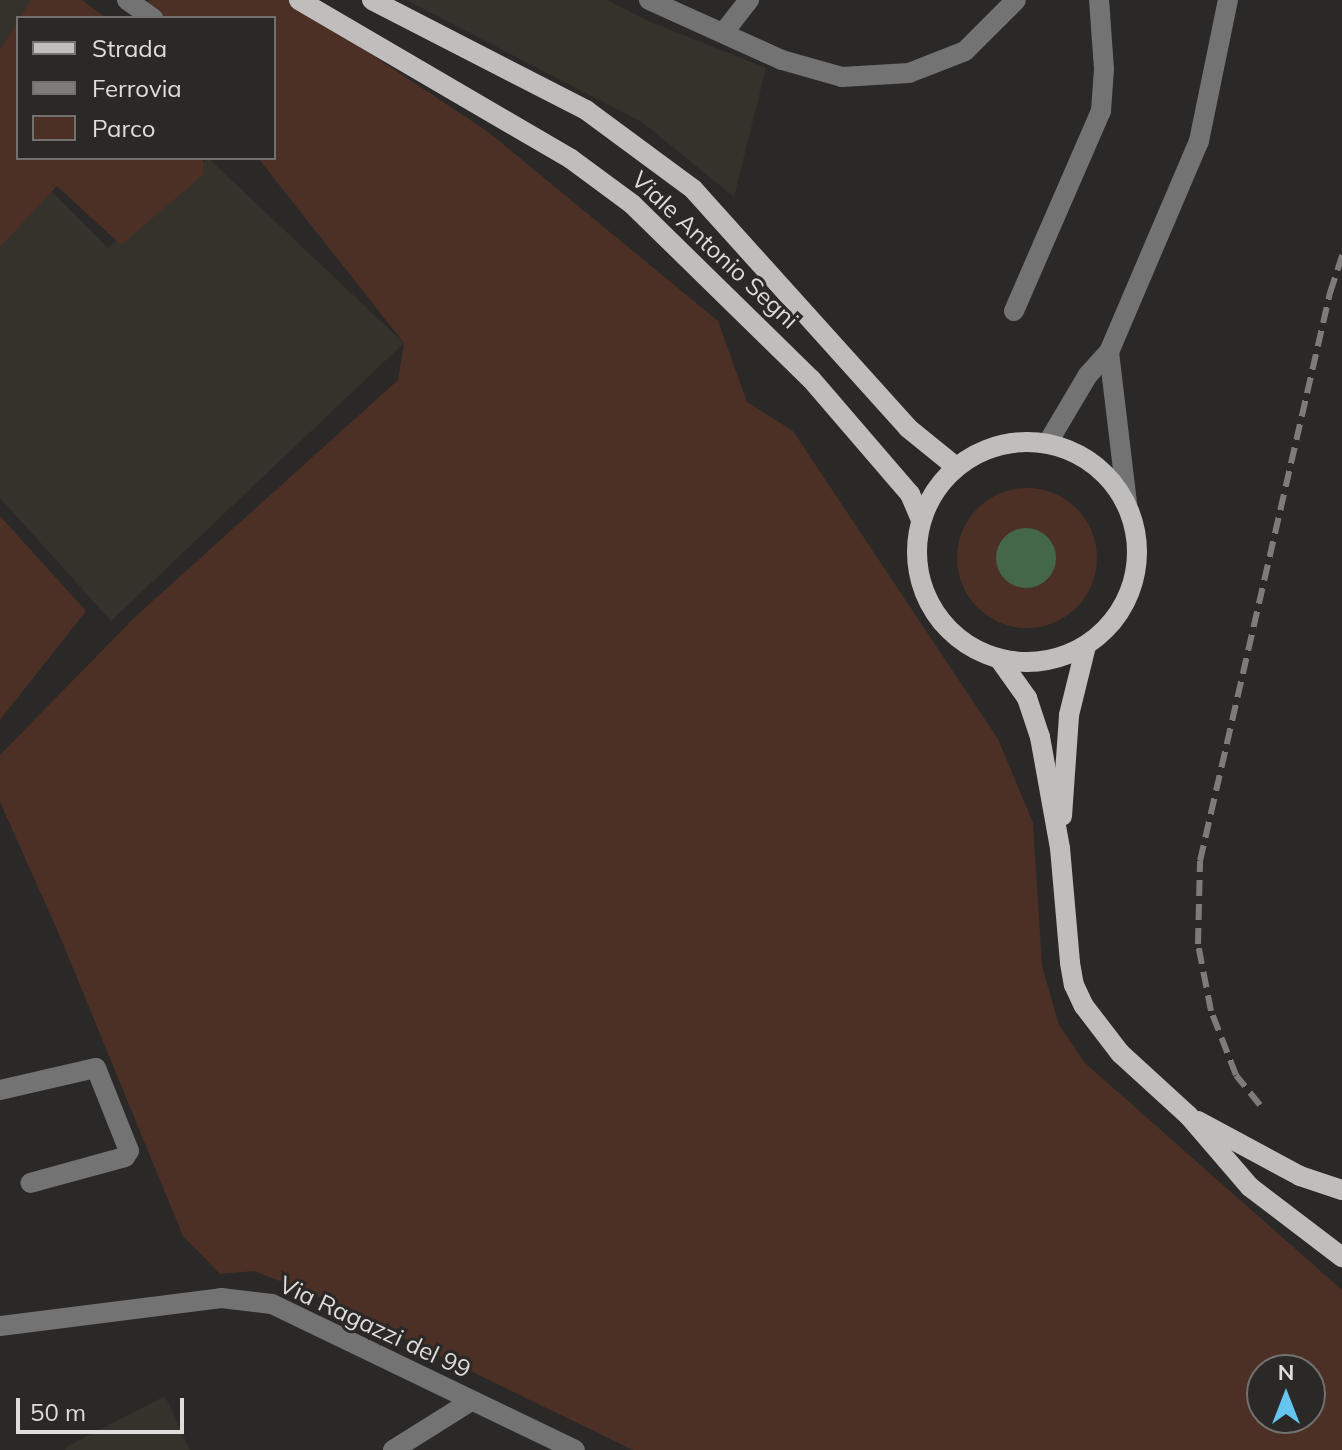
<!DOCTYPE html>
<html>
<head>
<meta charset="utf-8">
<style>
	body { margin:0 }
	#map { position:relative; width:1342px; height:1450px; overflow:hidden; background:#2a2927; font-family:Mulish,sans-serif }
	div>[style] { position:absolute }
	.built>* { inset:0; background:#34322b }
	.green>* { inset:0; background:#4c3026 }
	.round { border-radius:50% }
	.water>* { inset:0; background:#446749 }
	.minor>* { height:20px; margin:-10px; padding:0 10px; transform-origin:10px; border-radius:10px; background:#747373 }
	.major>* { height:20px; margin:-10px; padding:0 10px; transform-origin:10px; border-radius:10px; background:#c0bebc }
	.major>.ring { margin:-10px; padding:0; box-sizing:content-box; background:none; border:20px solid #c0bebc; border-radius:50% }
	.rail>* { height:6px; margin-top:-3px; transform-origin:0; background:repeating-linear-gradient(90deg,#7d7c7b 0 16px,transparent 0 24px) }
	span { translate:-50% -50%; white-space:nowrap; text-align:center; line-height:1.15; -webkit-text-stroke:6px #2a2927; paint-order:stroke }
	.street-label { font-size:24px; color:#dedddc }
	.legend { position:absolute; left:16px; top:16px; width:260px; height:144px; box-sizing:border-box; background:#2a2927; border:2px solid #72716f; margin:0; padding:10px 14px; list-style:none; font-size:24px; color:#dedddc }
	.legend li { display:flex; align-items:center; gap:16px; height:40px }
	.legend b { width:40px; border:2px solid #72716f }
	.north { position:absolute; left:1246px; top:1354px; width:80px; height:80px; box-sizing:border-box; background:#2a2927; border:2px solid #72716f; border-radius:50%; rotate:0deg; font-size:22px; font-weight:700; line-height:32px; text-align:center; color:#dedddc }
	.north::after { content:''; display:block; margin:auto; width:28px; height:36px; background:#65c5ee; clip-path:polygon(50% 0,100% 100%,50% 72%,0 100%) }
	.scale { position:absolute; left:16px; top:1398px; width:168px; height:36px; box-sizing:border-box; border:4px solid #dedddc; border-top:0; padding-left:10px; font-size:24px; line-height:28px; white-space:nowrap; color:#dedddc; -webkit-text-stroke:6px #2a2927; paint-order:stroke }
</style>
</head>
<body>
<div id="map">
	<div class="built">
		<div style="clip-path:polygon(0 0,39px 0,28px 18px,18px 18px,18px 35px,0 65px)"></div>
		<div style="clip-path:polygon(406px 0,607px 0,646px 20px,766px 68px,734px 197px,642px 122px)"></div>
		<div style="clip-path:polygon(208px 158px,404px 343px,111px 621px,0 498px,0 244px,47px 187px,108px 248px)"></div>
		<div style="clip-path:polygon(165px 1396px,190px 1450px,66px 1450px,66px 1447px)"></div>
	</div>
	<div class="green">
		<div style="clip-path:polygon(31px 0,82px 0,106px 18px,20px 18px)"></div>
		<div style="clip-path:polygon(evenodd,150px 0,289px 0,487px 131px,718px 321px,747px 402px,793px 431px,998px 739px,1033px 823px,1042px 966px,1059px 1025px,1085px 1063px,1342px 1290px,1342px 1450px,633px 1450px,306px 1291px,254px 1271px,220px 1274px,183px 1236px,59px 934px,0 802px,0 755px,135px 617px,398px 380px,404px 343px,258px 158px,274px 158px,274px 18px,148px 18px,140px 8px,150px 0,1262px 1370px,1310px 1370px,1310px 1418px,1262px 1418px,1262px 1370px)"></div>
		<div style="clip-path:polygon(18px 21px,18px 158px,203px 158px,204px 174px,121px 245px,57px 186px,0 247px,0 50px)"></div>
		<div class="round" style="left:957px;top:488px;width:140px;height:140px"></div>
		<div style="clip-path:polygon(0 516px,86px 611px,0 720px)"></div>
	</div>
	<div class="water">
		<div class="round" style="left:996px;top:528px;width:60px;height:60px"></div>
	</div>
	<div class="minor">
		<div style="left:127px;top:0;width:32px;rotate:35deg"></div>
		<div style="left:649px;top:0;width:146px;rotate:24.3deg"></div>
		<div style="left:782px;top:60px;width:62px;rotate:15.8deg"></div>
		<div style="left:842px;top:77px;width:67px;rotate:-3.4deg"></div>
		<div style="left:909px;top:73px;width:60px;rotate:-21.4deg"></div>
		<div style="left:965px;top:51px;width:72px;rotate:-45deg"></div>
		<div style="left:724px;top:32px;width:41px;rotate:-52deg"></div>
		<div style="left:1014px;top:311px;width:218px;rotate:-66.5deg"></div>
		<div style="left:1101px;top:111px;width:42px;rotate:-85.9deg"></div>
		<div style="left:1104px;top:69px;width:69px;rotate:-94.1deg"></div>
		<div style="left:1109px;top:352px;width:153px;rotate:83.2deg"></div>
		<div style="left:1047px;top:444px;width:80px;rotate:-59.3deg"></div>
		<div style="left:1088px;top:375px;width:31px;rotate:-48deg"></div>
		<div style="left:1109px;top:352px;width:229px;rotate:-66.9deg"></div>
		<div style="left:1199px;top:141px;width:144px;rotate:-78.4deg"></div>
		<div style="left:0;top:1090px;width:98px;rotate:-12.9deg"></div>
		<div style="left:96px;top:1068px;width:89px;rotate:68.3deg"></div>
		<div style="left:129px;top:1151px;width:7px;rotate:124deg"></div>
		<div style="left:125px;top:1157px;width:98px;rotate:164.7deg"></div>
		<div style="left:0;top:1326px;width:223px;rotate:-7.2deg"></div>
		<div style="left:221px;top:1298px;width:51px;rotate:6.7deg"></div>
		<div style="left:272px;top:1304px;width:336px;rotate:25.7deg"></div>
		<div style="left:393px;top:1450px;width:92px;rotate:-32.1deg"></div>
	</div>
	<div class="major">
		<div style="left:299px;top:0;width:315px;rotate:30.3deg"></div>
		<div style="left:571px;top:159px;width:76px;rotate:36.4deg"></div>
		<div style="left:632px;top:204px;width:250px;rotate:44.4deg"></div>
		<div style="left:811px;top:379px;width:152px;rotate:49.3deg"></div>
		<div style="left:910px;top:494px;width:28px;rotate:67deg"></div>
		<div style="left:372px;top:0;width:241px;rotate:27.2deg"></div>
		<div style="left:586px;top:110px;width:133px;rotate:36.4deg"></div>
		<div style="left:693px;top:189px;width:321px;rotate:48deg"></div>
		<div style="left:908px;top:428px;width:62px;rotate:39.1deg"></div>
		<div class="ring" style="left:917px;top:442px;width:200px;height:200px"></div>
		<div style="left:1000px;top:660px;width:47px;rotate:54.6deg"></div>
		<div style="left:1027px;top:698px;width:41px;rotate:71.6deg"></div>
		<div style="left:1040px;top:737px;width:113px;rotate:79.8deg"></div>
		<div style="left:1060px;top:848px;width:115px;rotate:85deg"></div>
		<div style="left:1070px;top:963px;width:22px;rotate:80deg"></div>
		<div style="left:1074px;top:985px;width:23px;rotate:65deg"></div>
		<div style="left:1084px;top:1006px;width:59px;rotate:52.5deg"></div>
		<div style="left:1120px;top:1053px;width:92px;rotate:42.4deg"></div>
		<div style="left:1188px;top:1115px;width:95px;rotate:49.3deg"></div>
		<div style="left:1250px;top:1187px;width:116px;rotate:37.3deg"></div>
		<div style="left:1062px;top:816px;width:101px;rotate:-86deg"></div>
		<div style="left:1069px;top:715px;width:71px;rotate:-76.2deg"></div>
		<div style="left:1198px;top:1121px;width:116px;rotate:28.3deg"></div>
		<div style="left:1300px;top:1176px;width:44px;rotate:18.4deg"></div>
	</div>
	<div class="rail">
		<div style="left:1260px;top:1105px;width:38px;rotate:-129deg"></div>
		<div style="left:1236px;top:1075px;width:69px;rotate:-111.3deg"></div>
		<div style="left:1211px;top:1011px;width:68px;rotate:-101deg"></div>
		<div style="left:1198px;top:944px;width:83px;rotate:-88.6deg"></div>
		<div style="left:1200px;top:861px;width:583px;rotate:-77.11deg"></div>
		<div style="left:1330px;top:293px;width:40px;rotate:-72deg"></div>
	</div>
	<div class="street-label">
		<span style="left:715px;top:250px;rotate:43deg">Viale Antonio Segni</span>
		<span style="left:375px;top:1327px;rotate:25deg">Via Ragazzi del 99</span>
	</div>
	<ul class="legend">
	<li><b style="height:10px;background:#c0bebc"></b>Strada</li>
	<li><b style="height:10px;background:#7d7c7b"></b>Ferrovia</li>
	<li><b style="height:22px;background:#4c3026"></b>Parco</li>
	</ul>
	<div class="north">N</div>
	<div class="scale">50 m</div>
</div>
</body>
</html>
